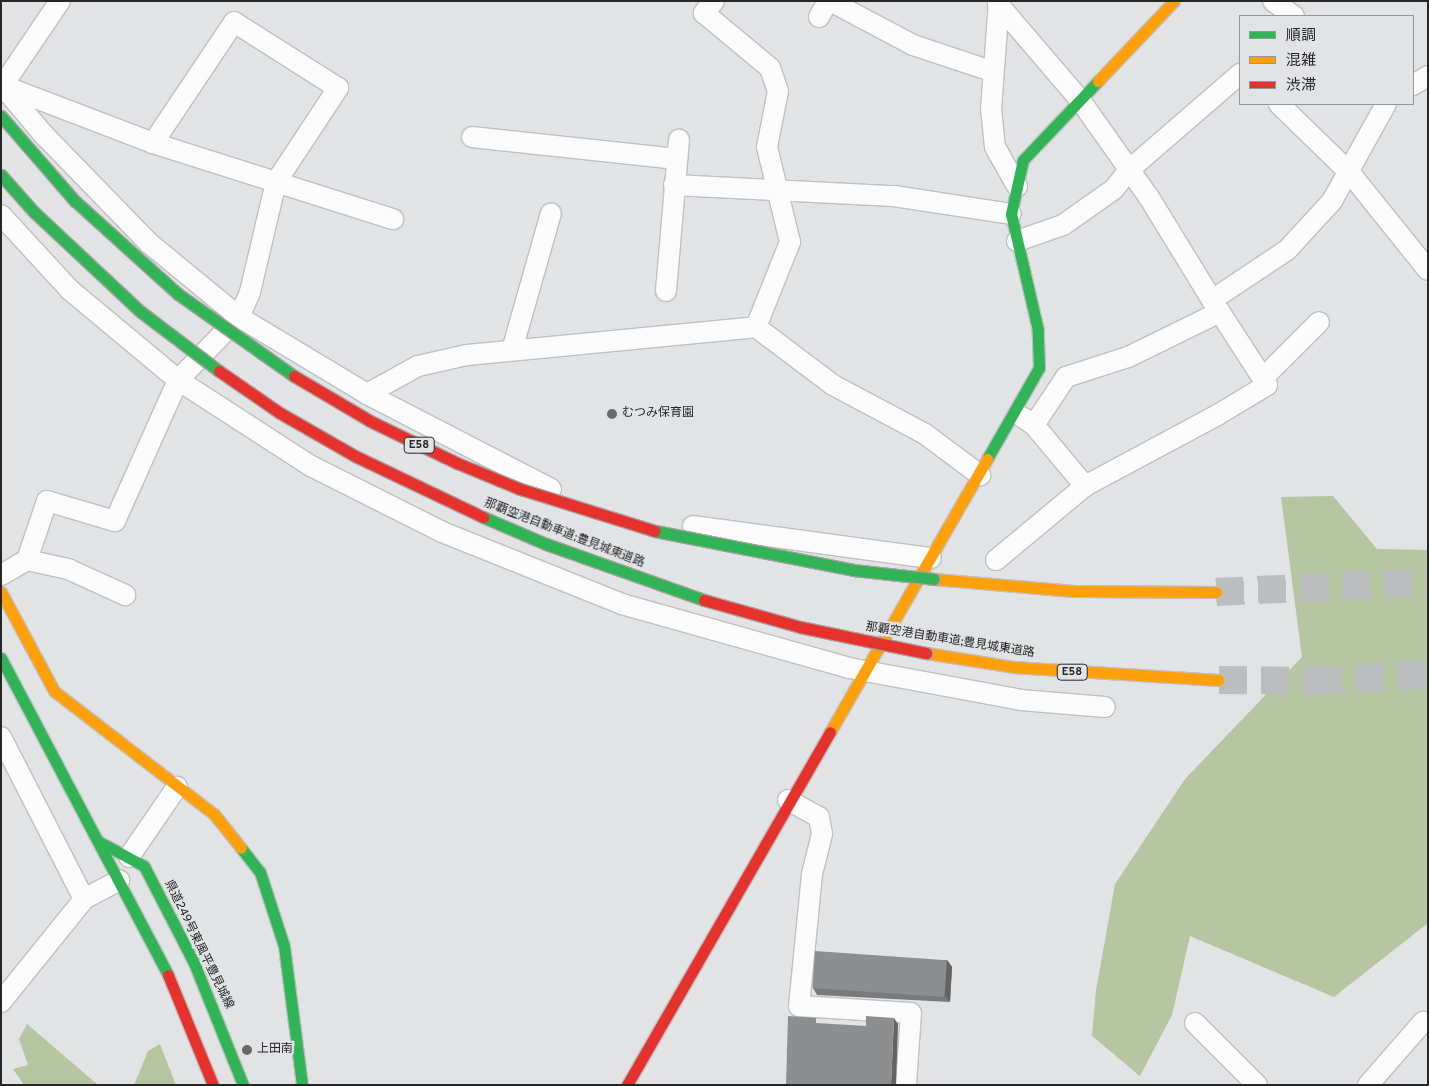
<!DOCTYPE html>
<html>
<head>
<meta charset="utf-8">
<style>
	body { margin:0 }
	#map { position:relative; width:1429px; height:1086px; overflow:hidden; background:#e2e3e4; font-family:Overpass,"Noto Sans JP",sans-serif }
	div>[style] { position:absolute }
	.forest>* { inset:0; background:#b5c6a1 }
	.highway-tunnel>* { height:28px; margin-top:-14px; transform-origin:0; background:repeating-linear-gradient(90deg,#bcbdbe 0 28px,transparent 0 42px) }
	.roads { filter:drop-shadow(1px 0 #bfc0c1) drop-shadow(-1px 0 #bfc0c1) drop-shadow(0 1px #bfc0c1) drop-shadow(0 -1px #bfc0c1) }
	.street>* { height:20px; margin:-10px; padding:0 10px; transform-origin:10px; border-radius:10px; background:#fbfbfb }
	.fast>* { height:11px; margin:-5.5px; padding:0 5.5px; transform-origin:5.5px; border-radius:5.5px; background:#30b455 }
	.slow>* { height:11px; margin:-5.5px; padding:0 5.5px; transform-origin:5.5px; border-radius:5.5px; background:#ff9f0a }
	.jam>* { height:11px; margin:-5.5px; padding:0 5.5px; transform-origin:5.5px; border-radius:5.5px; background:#e5322d }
	.bridges { filter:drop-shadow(1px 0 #aba0a1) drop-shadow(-1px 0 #aba0a1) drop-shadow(0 1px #aba0a1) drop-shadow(0 -1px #aba0a1) }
	.fast-bridge>* { height:11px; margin:-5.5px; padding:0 5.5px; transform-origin:5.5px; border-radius:5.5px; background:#30b455 }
	.jam-bridge>* { height:11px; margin:-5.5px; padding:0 5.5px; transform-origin:5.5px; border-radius:5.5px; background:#e5322d }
	.wall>* { inset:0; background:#797a7b }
	.shaded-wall>* { inset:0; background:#636364 }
	.building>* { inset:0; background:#8d8e8f; transform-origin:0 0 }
	.dots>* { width:14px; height:14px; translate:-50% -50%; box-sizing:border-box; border:2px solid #e1e3e5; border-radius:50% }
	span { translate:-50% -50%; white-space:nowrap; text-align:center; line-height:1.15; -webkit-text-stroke:5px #e1e3e5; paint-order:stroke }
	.shield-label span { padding:1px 4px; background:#e1e3e5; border:1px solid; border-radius:4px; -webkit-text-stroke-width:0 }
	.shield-label { font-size:11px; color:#262627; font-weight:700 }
	.poi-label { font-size:12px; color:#262627 }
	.left { translate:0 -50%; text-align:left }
	.street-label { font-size:12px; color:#262627 }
	.frame { position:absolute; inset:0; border:2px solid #262627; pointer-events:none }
	.legend { position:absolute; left:1239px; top:15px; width:175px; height:90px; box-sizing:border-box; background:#e1e3e5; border:1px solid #969799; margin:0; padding:6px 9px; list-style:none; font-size:15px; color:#262627 }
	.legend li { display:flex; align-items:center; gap:10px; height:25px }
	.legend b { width:25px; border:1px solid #969799 }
</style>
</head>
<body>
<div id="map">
	<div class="forest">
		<div style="clip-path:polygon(1333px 496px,1377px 549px,1428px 550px,1428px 923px,1334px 997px,1190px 936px,1172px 1015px,1140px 1076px,1092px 1036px,1096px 990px,1115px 884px,1185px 779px,1302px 657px,1281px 497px)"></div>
		<div style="clip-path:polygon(27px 1024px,98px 1085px,24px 1085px,13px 1069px,28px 1065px,19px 1039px)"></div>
		<div style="clip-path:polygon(160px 1044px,176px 1085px,134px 1085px,148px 1051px)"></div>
	</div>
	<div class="highway-tunnel">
		<div style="left:1216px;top:592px;width:212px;rotate:-2.7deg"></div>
		<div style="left:1219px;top:680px;width:95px;rotate:0.6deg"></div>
		<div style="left:1314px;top:681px;width:114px;rotate:-3.5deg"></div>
	</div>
	<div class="roads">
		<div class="street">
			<div style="left:714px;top:1px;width:16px;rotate:130deg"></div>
			<div style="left:704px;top:13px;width:86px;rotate:39.8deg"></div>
			<div style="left:770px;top:68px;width:24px;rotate:71deg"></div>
			<div style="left:778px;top:91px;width:57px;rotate:101.1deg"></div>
			<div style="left:767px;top:147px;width:98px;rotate:76.4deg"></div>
			<div style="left:790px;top:242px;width:92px;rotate:111.8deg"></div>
			<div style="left:830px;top:1px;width:94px;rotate:27.9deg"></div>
			<div style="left:913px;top:45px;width:82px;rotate:18.4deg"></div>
			<div style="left:999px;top:1px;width:108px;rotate:94.2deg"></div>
			<div style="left:991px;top:109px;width:38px;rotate:84deg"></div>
			<div style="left:995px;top:147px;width:45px;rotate:60.6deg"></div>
			<div style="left:1273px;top:1px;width:26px;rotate:36deg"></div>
			<div style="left:998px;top:4px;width:126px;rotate:49.5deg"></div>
			<div style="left:1080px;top:100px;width:121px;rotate:54.7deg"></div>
			<div style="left:1150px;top:199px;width:119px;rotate:58.5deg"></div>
			<div style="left:1212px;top:300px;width:90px;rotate:-33.7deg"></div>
			<div style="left:1287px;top:250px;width:67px;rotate:-47.4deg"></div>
			<div style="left:1332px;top:201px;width:111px;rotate:-60.9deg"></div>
			<div style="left:819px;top:17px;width:18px;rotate:-61deg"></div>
			<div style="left:1px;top:84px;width:67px;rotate:49.9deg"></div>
			<div style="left:44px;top:135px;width:151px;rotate:45.8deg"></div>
			<div style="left:149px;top:243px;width:117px;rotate:39.4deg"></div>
			<div style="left:239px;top:317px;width:149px;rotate:31deg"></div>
			<div style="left:367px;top:394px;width:207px;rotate:27.3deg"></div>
			<div style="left:1413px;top:85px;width:17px;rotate:-31deg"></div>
			<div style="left:4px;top:86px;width:160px;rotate:20.9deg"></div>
			<div style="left:153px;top:143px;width:252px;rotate:17.6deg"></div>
			<div style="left:1px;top:88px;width:105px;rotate:-55.9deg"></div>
			<div style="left:1279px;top:104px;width:99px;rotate:44.2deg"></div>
			<div style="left:1350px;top:173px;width:124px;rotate:51.2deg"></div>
			<div style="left:472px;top:137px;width:206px;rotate:6.1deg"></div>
			<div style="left:674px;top:185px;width:220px;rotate:2.9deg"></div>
			<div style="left:894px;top:196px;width:118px;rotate:8.7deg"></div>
			<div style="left:1px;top:215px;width:102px;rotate:47.4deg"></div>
			<div style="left:70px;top:290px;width:141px;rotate:39.8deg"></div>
			<div style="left:178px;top:380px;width:158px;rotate:32.9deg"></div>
			<div style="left:311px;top:466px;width:147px;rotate:26.7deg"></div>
			<div style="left:442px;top:532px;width:194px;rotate:21.8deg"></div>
			<div style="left:622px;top:604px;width:236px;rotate:15.7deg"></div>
			<div style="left:849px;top:668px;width:175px;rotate:10.5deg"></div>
			<div style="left:1021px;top:700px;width:84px;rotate:4.8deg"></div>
			<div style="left:1017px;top:241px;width:49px;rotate:-19.2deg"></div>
			<div style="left:1063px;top:225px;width:62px;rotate:-35.2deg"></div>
			<div style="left:1114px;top:189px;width:24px;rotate:-52deg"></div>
			<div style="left:1129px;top:170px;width:147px;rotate:-40.9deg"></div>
			<div style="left:666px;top:291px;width:152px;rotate:-85.1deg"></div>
			<div style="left:512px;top:350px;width:142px;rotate:-74.1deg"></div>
			<div style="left:1263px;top:378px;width:79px;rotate:-45deg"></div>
			<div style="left:367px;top:394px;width:58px;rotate:-28.8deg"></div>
			<div style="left:418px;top:366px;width:50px;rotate:-12.7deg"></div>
			<div style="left:467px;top:355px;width:290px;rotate:-5.5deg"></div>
			<div style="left:756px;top:327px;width:96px;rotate:37deg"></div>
			<div style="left:833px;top:385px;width:104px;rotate:28deg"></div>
			<div style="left:925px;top:434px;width:69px;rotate:36.7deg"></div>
			<div style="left:1022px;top:417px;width:14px;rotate:34deg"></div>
			<div style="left:1034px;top:425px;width:80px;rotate:50.1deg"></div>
			<div style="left:1034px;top:425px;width:58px;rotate:-56.3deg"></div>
			<div style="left:1066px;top:377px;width:65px;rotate:-17.9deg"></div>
			<div style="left:1128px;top:357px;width:102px;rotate:-26.1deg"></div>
			<div style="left:693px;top:526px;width:240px;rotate:7.7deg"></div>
			<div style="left:27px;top:560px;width:42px;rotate:12.4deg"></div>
			<div style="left:68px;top:569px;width:63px;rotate:24.5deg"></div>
			<div style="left:996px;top:560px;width:116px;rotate:-39.7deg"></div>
			<div style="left:1085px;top:486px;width:152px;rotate:-28.2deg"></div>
			<div style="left:1219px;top:414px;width:56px;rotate:-31.1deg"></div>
			<div style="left:1267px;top:385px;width:101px;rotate:-122.9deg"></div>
			<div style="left:1px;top:575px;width:30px;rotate:-30deg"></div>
			<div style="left:27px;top:560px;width:62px;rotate:-71.3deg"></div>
			<div style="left:47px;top:501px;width:71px;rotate:16.4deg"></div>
			<div style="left:115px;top:521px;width:154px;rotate:-65.9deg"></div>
			<div style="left:178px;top:380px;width:88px;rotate:-45.9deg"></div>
			<div style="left:239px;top:317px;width:27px;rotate:-66deg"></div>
			<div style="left:250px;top:292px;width:113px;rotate:-76.7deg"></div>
			<div style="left:276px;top:182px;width:113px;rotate:-56.6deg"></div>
			<div style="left:338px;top:88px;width:123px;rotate:-147.6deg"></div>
			<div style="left:234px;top:22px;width:146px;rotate:123.8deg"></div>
			<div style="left:1px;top:737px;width:182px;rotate:62.9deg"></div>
			<div style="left:788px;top:800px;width:35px;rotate:29deg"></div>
			<div style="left:819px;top:817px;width:17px;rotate:80deg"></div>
			<div style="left:822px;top:834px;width:41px;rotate:104deg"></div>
			<div style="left:812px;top:874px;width:133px;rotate:95.6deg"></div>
			<div style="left:799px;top:1006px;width:112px;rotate:3.6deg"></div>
			<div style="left:911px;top:1013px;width:72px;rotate:94deg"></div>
			<div style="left:129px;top:857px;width:85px;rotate:-55.6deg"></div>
			<div style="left:1px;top:1002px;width:132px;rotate:-51.1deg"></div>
			<div style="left:84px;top:899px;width:40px;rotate:-28deg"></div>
			<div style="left:1195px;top:1023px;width:88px;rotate:45deg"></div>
			<div style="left:1368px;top:1085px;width:84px;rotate:-48.9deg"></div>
		</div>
		<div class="fast">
			<div style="left:987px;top:459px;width:105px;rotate:-60.3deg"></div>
			<div style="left:1039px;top:368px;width:38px;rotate:-92deg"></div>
			<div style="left:1038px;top:330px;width:119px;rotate:-103.1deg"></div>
			<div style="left:1011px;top:214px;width:55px;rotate:-77.5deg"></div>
			<div style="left:1023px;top:160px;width:109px;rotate:-46.5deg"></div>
			<div style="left:1px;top:658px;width:358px;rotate:62.2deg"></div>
			<div style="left:98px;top:841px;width:52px;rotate:28.5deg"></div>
			<div style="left:144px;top:866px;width:109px;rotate:62.7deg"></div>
			<div style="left:194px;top:963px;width:131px;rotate:68.1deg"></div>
			<div style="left:241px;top:848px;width:31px;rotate:52deg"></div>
			<div style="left:260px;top:872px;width:78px;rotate:72deg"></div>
			<div style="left:284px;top:946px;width:140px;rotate:82.6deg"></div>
		</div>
		<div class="slow">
			<div style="left:1098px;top:81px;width:110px;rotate:-46.5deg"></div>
			<div style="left:934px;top:579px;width:140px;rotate:4.9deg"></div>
			<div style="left:1073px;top:591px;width:143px;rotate:0.4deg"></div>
			<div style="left:1px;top:592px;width:112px;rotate:61.8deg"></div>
			<div style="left:54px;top:691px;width:202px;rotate:37.6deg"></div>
			<div style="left:214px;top:814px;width:43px;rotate:51.5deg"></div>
			<div style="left:926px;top:653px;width:88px;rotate:9.1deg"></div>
			<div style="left:1013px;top:667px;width:206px;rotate:3.6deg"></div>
			<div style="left:830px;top:732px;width:315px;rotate:-60.1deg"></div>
		</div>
		<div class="jam">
			<div style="left:168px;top:975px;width:119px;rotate:67.8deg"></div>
			<div style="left:627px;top:1085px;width:407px;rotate:-60.1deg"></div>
		</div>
	</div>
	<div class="bridges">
		<div class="fast-bridge">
			<div style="left:1px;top:116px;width:113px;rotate:49deg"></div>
			<div style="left:75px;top:201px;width:139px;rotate:42.1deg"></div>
			<div style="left:178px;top:294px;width:142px;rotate:35.3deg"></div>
			<div style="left:1px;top:175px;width:50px;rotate:48.3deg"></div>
			<div style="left:34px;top:212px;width:146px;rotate:43.1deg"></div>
			<div style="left:141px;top:312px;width:98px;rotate:37.1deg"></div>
			<div style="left:483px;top:517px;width:69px;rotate:23.2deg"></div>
			<div style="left:546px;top:544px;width:168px;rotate:19.5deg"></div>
			<div style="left:655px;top:531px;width:202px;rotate:11.1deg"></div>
			<div style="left:853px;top:570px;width:81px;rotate:6.3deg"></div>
		</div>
		<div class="jam-bridge">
			<div style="left:219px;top:371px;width:74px;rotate:34.5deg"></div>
			<div style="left:280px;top:413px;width:86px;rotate:29.8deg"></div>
			<div style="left:355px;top:456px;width:142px;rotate:25.5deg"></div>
			<div style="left:294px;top:376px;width:88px;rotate:30.6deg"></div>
			<div style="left:370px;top:421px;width:97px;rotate:25.8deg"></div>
			<div style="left:457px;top:463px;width:68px;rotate:22.4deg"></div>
			<div style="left:520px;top:489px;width:141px;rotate:17.3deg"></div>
			<div style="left:704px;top:600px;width:100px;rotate:15.7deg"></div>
			<div style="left:800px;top:627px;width:129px;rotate:11.7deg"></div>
		</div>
	</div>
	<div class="wall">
		<div style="clip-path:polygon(947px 960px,952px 967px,950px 1002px,817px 995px,813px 988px)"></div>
	</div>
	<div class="shaded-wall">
		<div style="clip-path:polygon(947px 960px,952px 967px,950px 1002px,945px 996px)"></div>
		<div style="clip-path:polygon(894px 1018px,898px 1024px,896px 1085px,891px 1085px)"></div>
	</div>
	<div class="building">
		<div style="left:815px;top:951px;width:132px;height:37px;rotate:4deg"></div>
		<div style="clip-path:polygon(788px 1016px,816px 1018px,816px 1023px,866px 1026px,866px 1016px,894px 1018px,891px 1085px,786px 1085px)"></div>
	</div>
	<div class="dots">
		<div style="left:612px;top:414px;background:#686869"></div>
		<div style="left:247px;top:1050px;background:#686869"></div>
	</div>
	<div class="shield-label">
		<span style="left:419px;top:445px">E58</span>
		<span style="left:1072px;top:672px">E58</span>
	</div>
	<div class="poi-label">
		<span class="left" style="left:622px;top:414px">むつみ保育園</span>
		<span class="left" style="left:257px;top:1050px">上田南</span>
	</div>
	<div class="street-label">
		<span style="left:564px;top:534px;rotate:21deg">那覇空港自動車道;豊見城東道路</span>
		<span style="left:950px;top:641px;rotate:9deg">那覇空港自動車道;豊見城東道路</span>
		<span style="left:198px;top:945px;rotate:64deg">県道249号東風平豊見城線</span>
	</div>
	<div class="frame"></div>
	<ul class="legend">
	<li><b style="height:6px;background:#30b455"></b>順調</li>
	<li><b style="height:6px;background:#ff9f0a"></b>混雑</li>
	<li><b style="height:6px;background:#e5322d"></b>渋滞</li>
	</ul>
</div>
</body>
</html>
